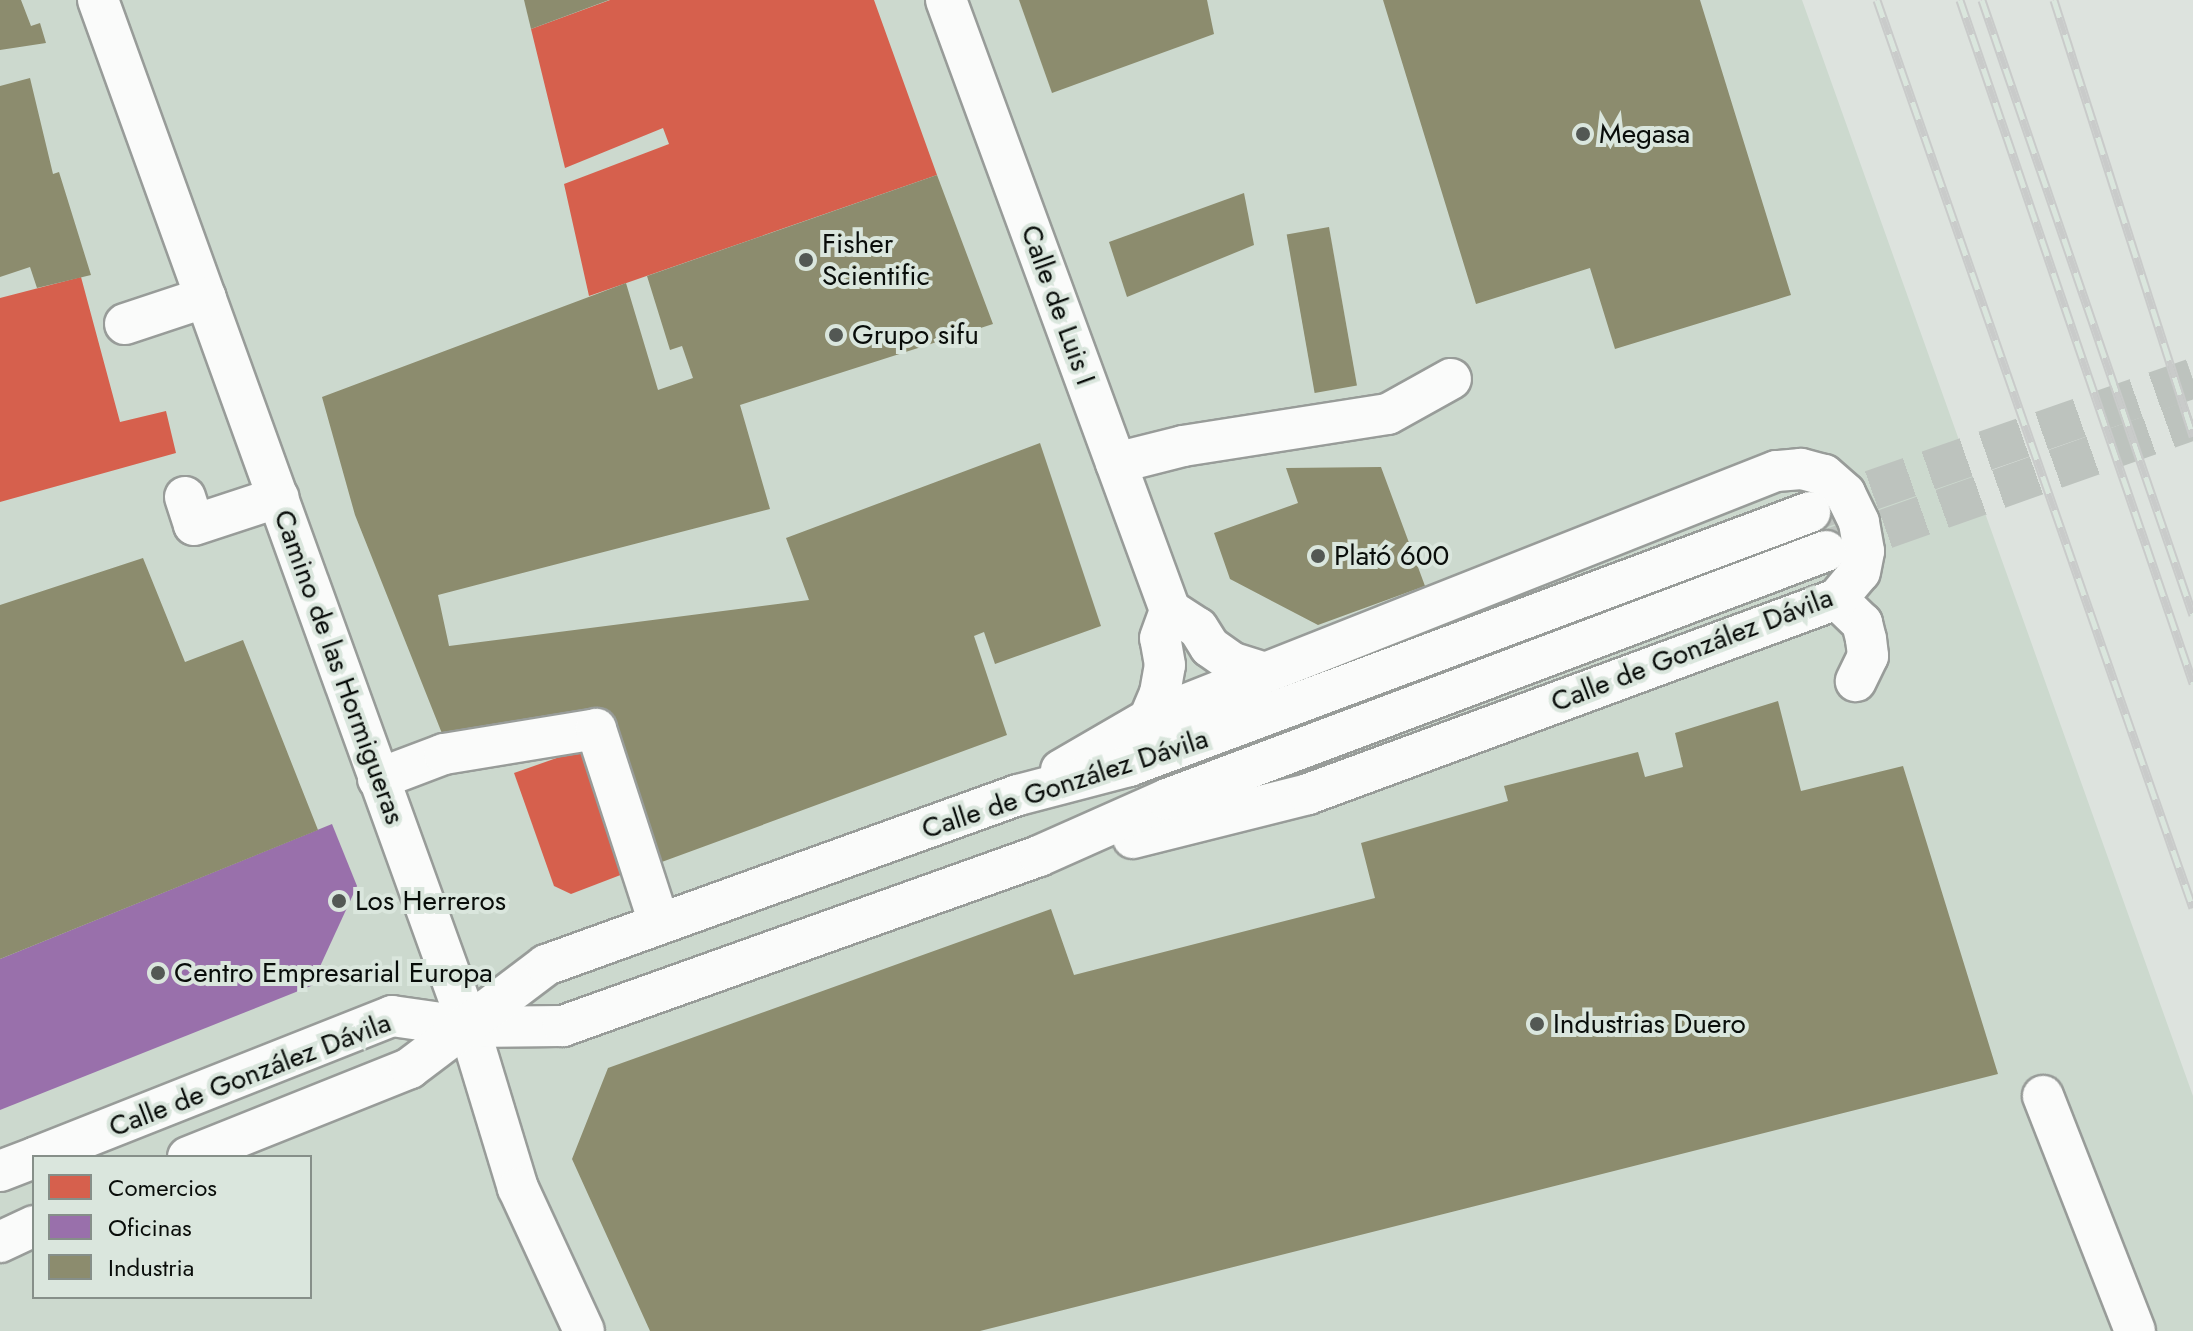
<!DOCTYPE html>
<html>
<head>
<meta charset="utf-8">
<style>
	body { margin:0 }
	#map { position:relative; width:2193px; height:1331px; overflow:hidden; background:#dde3de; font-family:Jost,sans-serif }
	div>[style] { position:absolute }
	.built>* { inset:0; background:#ccd9ce }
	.shops>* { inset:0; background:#d6604d }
	.offices>* { inset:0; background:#9970ab }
	.industry>* { inset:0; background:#8c8c6e; transform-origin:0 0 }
	.minor-tunnel>* { height:40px; margin-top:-20px; transform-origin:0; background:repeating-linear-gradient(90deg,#bdc3be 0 40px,transparent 0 60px) }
	.roads { filter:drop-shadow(2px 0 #989c99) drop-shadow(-2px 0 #989c99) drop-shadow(0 2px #989c99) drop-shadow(0 -2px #989c99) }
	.minor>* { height:40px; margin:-20px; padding:0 20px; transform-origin:20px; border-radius:20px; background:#fafbfa }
	.rail>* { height:9px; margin-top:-4.5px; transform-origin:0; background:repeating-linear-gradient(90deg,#dae6dd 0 18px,#c9cbca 0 36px); box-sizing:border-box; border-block:2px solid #c9cbca }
	.dots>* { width:22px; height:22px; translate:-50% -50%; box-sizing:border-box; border:4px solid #dae6dd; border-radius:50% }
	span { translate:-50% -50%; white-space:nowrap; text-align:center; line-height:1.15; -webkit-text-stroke:8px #dae6dd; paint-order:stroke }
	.poi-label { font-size:28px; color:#090d0a }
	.left { translate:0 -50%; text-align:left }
	.street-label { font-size:28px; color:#090d0a }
	.legend { position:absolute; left:32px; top:1155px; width:280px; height:144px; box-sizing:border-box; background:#dae6dd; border:2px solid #868f89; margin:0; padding:10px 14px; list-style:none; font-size:24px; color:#090d0a }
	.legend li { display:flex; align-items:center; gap:16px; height:40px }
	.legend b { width:40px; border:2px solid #868f89 }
</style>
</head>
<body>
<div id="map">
	<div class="built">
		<div style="clip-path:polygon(evenodd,0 0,1802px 0,2193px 1096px,2193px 1331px,0 1331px,0 0,34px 1157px,310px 1157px,310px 1297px,34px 1297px,34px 1157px)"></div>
	</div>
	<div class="shops">
		<div style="clip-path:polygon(610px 0,874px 0,937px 175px,589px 296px,564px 184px,669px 144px,663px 128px,565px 168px,531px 29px)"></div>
		<div style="clip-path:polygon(81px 277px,120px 422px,166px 411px,176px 453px,0 502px,0 298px)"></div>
		<div style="clip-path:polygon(588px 747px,631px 871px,571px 894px,554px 886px,514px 773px)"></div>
	</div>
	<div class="offices">
		<div style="clip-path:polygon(332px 824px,357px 886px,311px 986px,0 1110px,0 959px)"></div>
	</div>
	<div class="industry">
		<div style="clip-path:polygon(0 0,21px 0,31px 26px,40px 23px,46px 43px,0 50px)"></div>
		<div style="clip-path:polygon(524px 0,609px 0,531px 29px)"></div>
		<div style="clip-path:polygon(1019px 0,1207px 0,1214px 34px,1052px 93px)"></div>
		<div style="clip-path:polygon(1383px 0,1700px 0,1791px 295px,1615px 349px,1590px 268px,1476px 304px)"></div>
		<div style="clip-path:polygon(30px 78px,53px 174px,59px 172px,91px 275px,37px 288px,30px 267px,0 277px,0 86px)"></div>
		<div style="clip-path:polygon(937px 175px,993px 324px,740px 405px,770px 509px,438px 595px,449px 646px,809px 600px,786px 538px,1040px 443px,1101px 626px,995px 664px,984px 632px,974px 636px,1007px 735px,659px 863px,606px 713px,443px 736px,355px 515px,322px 397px,626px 283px,658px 390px,693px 378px,682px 346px,670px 350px,647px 276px)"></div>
		<div style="clip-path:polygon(1244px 193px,1254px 245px,1127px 297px,1109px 242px)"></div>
		<div style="left:1329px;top:227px;width:161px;height:43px;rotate:80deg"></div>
		<div style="clip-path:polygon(1381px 467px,1425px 586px,1318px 625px,1230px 579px,1214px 533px,1298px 503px,1286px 468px)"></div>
		<div style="clip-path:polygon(143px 558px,185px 662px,243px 640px,318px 830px,0 959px,0 605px)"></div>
		<div style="clip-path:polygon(1778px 701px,1801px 791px,1903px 766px,1998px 1074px,980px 1331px,650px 1331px,572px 1159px,608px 1068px,1051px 909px,1074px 975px,1375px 898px,1361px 843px,1508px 801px,1504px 786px,1638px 752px,1645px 777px,1683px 767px,1675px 733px)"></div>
	</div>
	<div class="minor-tunnel">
		<div style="left:1815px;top:510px;width:400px;rotate:-19.2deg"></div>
		<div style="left:1829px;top:549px;width:386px;rotate:-19.5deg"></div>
	</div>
	<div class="roads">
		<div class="minor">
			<div style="left:98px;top:0;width:1092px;rotate:70.14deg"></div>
			<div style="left:469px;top:1027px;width:168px;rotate:73.1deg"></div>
			<div style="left:518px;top:1188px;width:157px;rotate:65.2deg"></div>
			<div style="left:946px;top:0;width:650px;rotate:69.84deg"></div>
			<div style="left:1170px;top:610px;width:33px;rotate:33deg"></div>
			<div style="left:1198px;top:628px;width:22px;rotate:58deg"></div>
			<div style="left:1210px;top:647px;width:28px;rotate:35deg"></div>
			<div style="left:1233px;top:663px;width:30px;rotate:17deg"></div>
			<div style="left:125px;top:324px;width:85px;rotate:-18.4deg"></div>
			<div style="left:1116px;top:463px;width:69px;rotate:-14.2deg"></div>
			<div style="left:1183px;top:446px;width:207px;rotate:-8.9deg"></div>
			<div style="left:1388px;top:414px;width:72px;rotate:-29.1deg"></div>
			<div style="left:185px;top:497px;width:29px;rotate:72deg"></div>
			<div style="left:194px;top:525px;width:89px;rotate:-18.2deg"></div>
			<div style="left:1837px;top:599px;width:35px;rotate:44deg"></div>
			<div style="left:1862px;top:623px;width:16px;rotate:76deg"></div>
			<div style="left:1866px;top:639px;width:17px;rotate:83deg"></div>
			<div style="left:1868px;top:656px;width:28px;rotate:116deg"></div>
			<div style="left:1061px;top:770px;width:102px;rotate:-30.1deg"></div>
			<div style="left:1149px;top:719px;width:28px;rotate:-67deg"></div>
			<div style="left:1160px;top:693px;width:28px;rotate:-80deg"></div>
			<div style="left:1165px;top:665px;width:27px;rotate:-100deg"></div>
			<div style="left:1160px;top:638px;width:30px;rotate:-70deg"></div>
			<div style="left:378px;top:779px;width:71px;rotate:-20.7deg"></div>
			<div style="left:444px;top:754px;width:154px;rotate:-9.3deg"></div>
			<div style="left:596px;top:729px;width:204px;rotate:72deg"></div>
			<div style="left:1133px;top:838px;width:180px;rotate:-14.1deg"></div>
			<div style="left:1308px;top:794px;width:564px;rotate:-20.23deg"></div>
			<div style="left:1837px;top:599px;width:35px;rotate:-50deg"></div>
			<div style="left:1860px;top:572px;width:21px;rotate:-79deg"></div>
			<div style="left:1864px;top:551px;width:29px;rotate:-100deg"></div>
			<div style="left:1859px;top:522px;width:32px;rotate:-116deg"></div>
			<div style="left:1845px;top:493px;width:28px;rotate:-139deg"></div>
			<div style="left:1824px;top:475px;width:24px;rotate:-165deg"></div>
			<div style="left:1801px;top:469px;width:25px;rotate:175deg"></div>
			<div style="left:1776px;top:471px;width:674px;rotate:158.42deg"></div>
			<div style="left:2043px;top:1096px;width:252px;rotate:68.6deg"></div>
			<div style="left:36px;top:1157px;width:383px;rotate:-21.6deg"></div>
			<div style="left:392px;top:1016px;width:78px;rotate:8.1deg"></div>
			<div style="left:469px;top:1027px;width:94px;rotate:-0.6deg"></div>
			<div style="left:563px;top:1026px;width:505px;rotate:-19.65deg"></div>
			<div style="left:1039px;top:856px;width:140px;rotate:-24deg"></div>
			<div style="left:1167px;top:799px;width:704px;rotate:-20.62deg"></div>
			<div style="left:188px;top:1157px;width:239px;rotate:-21.8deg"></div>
			<div style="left:410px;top:1068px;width:171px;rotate:-37.1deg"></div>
			<div style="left:546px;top:965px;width:502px;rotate:-19.81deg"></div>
			<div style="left:1018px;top:795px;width:115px;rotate:-14.6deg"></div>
			<div style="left:1129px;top:766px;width:727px;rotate:-20.45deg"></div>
			<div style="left:0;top:1171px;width:36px;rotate:-21deg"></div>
			<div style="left:0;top:1242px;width:38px;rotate:-25deg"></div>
		</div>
	</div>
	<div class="rail">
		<div style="left:1877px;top:0;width:961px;rotate:70.81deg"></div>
		<div style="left:1960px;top:0;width:722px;rotate:71.16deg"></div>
		<div style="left:1982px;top:0;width:650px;rotate:71.06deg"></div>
		<div style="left:2054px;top:0;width:458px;rotate:72.3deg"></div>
	</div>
	<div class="dots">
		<div style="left:1583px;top:134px;background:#535854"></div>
		<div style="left:806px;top:260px;background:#535854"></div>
		<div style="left:836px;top:335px;background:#535854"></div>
		<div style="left:1318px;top:556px;background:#535854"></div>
		<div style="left:339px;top:901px;background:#535854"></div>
		<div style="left:158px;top:973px;background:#535854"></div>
		<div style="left:1537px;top:1024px;background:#535854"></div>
	</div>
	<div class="poi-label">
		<span class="left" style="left:1599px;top:134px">Megasa</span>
		<span class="left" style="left:822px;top:260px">Fisher<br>Scientific</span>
		<span class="left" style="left:852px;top:335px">Grupo sifu</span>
		<span class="left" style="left:1334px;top:556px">Plató 600</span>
		<span class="left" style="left:355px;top:901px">Los Herreros</span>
		<span class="left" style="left:174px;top:973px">Centro Empresarial Europa</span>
		<span class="left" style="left:1553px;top:1024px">Industrias Duero</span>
	</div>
	<div class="street-label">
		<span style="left:1058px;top:305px;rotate:70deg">Calle de Luis I</span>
		<span style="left:1692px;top:650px;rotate:-21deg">Calle de González Dávila</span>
		<span style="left:339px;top:667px;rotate:70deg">Camino de las Hormigueras</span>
		<span style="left:1065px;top:784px;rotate:-18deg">Calle de González Dávila</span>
		<span style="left:250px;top:1075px;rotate:-21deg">Calle de González Dávila</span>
	</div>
	<ul class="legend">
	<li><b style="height:22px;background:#d6604d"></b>Comercios</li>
	<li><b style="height:22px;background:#9970ab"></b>Oficinas</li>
	<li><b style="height:22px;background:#8c8c6e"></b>Industria</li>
	</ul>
</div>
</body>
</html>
